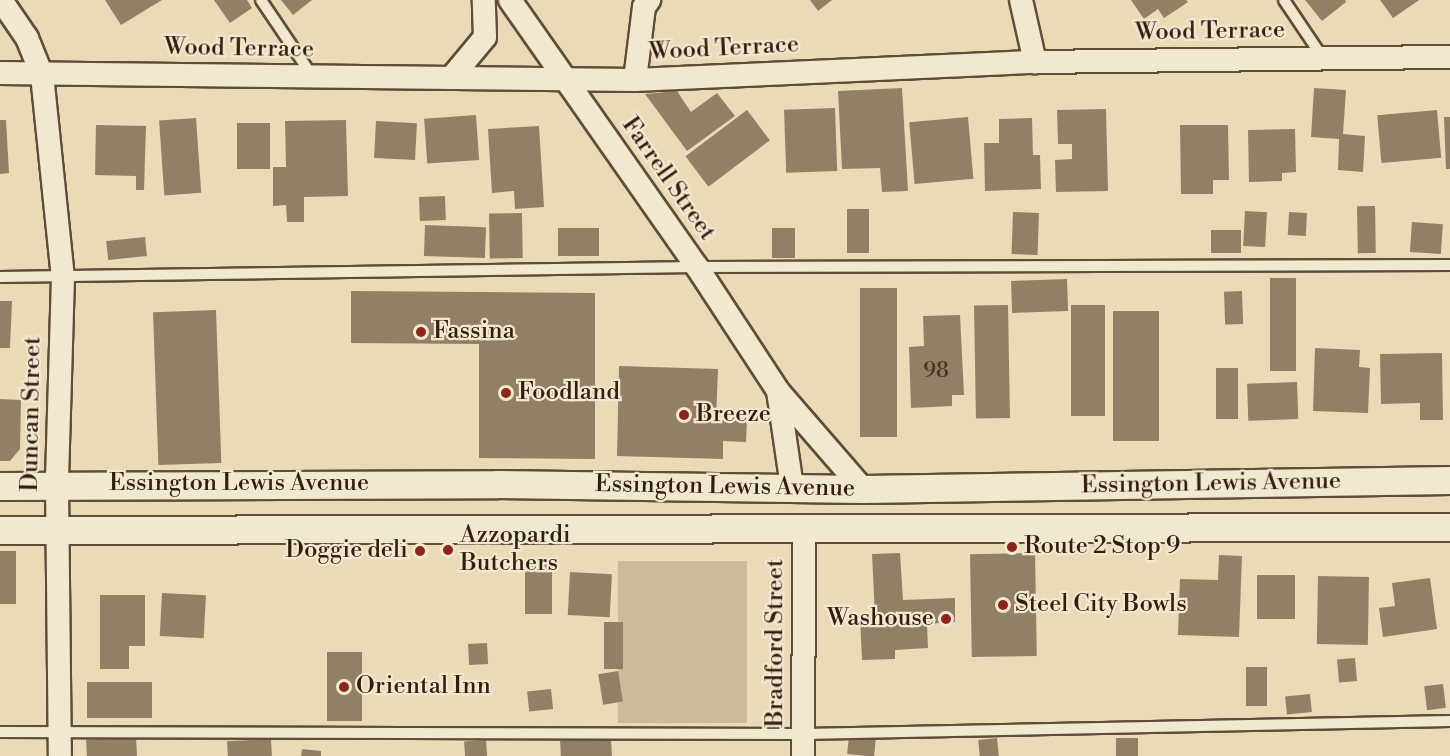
<!DOCTYPE html>
<html>
<head>
<meta charset="utf-8">
<style>
	body { margin:0 }
	#map { position:relative; width:1450px; height:756px; overflow:hidden; background:#eadbb7; font-family:"Libre Bodoni",serif }
	div>[style] { position:absolute }
	.green>* { inset:0; background:#cbbb9a; transform-origin:0 0 }
	.building>* { inset:0; background:#918066; transform-origin:0 0 }
	.roads { filter:drop-shadow(2px 0 #5f4d39) drop-shadow(-2px 0 #5f4d39) drop-shadow(0 2px #5f4d39) drop-shadow(0 -2px #5f4d39) }
	.service>* { height:10px; margin:-5px; padding:0 5px; transform-origin:5px; border-radius:5px; background:#f1e8d0 }
	.minor>* { height:22px; margin:-11px; padding:0 11px; transform-origin:11px; border-radius:11px; background:#f1e8d0 }
	.tertiary>* { height:27px; margin:-13.5px; padding:0 13.5px; transform-origin:13.5px; border-radius:13.5px; background:#f1e8d0 }
	.dots>* { width:16px; height:16px; translate:-50% -50%; box-sizing:border-box; border:3px solid #f1e8d0; border-radius:50% }
	span { translate:-50% -50%; white-space:nowrap; text-align:center; line-height:1.15; -webkit-text-stroke:4.5px #f1e8d0; paint-order:stroke }
	.number-label { font-size:21px; color:#493625 }
	.number-label span { -webkit-text-stroke-width:0 }
	.street-label { font-size:24px; color:#311e0f }
	.poi-label { font-size:24px; color:#311e0f }
	.left { translate:0 -50%; text-align:left }
	.right { translate:-100% -50%; text-align:right }
</style>
</head>
<body>
<div id="map">
	<div class="green">
		<div style="left:747px;top:561px;width:162px;height:129px;rotate:90deg"></div>
	</div>
	<div class="building">
		<div style="clip-path:polygon(105px 0,162px 0,121px 25px)"></div>
		<div style="clip-path:polygon(214px 0,247px 0,252px 8px,230px 23px)"></div>
		<div style="clip-path:polygon(281px 0,312px 0,293px 15px)"></div>
		<div style="clip-path:polygon(810px 0,832px 0,818px 11px)"></div>
		<div style="clip-path:polygon(1131px 0,1186px 0,1188px 2px,1164px 18px,1158px 9px,1144px 19px)"></div>
		<div style="clip-path:polygon(1305px 0,1345px 0,1346px 2px,1322px 21px)"></div>
		<div style="clip-path:polygon(1380px 0,1419px 0,1393px 18px)"></div>
		<div style="clip-path:polygon(902px 88px,908px 191px,882px 192px,880px 168px,842px 169px,838px 91px)"></div>
		<div style="clip-path:polygon(1314px 88px,1346px 90px,1343px 134px,1365px 136px,1363px 172px,1338px 170px,1339px 139px,1311px 137px)"></div>
		<div style="clip-path:polygon(677px 91px,691px 112px,717px 93px,735px 116px,687px 151px,645px 94px)"></div>
		<div style="left:835px;top:108px;width:63px;height:51px;rotate:88deg"></div>
		<div style="clip-path:polygon(1106px 109px,1108px 191px,1056px 192px,1055px 160px,1072px 159px,1072px 144px,1058px 144px,1057px 110px)"></div>
		<div style="left:747px;top:110px;width:38px;height:77px;rotate:53deg"></div>
		<div style="left:1437px;top:110px;width:48px;height:60px;rotate:85deg"></div>
		<div style="left:476px;top:115px;width:45px;height:52px;rotate:86deg"></div>
		<div style="left:968px;top:117px;width:62px;height:59px;rotate:85deg"></div>
		<div style="clip-path:polygon(1444px 117px,1450px 117px,1450px 169px,1446px 169px)"></div>
		<div style="left:196px;top:118px;width:75px;height:37px;rotate:86deg"></div>
		<div style="clip-path:polygon(1032px 118px,1033px 155px,1040px 155px,1041px 189px,985px 191px,984px 143px,999px 143px,999px 119px)"></div>
		<div style="clip-path:polygon(0 120px,6px 120px,9px 173px,0 174px)"></div>
		<div style="clip-path:polygon(346px 120px,348px 196px,304px 197px,304px 222px,287px 222px,286px 205px,273px 206px,273px 167px,286px 167px,285px 121px)"></div>
		<div style="left:376px;top:121px;width:41px;height:37px;rotate:3deg"></div>
		<div style="left:237px;top:123px;width:33px;height:46px"></div>
		<div style="clip-path:polygon(96px 125px,146px 126px,144px 190px,136px 190px,136px 176px,95px 175px)"></div>
		<div style="clip-path:polygon(1180px 125px,1228px 125px,1229px 180px,1213px 180px,1213px 194px,1181px 194px)"></div>
		<div style="clip-path:polygon(539px 126px,544px 207px,515px 209px,514px 191px,492px 193px,488px 129px)"></div>
		<div style="clip-path:polygon(1295px 129px,1296px 172px,1282px 173px,1282px 181px,1249px 182px,1248px 130px)"></div>
		<div style="left:445px;top:196px;width:24px;height:26px;rotate:88deg"></div>
		<div style="left:1375px;top:206px;width:47px;height:18px;rotate:89deg"></div>
		<div style="left:847px;top:209px;width:22px;height:44px"></div>
		<div style="left:1245px;top:211px;width:22px;height:35px;rotate:3deg"></div>
		<div style="left:1013px;top:212px;width:26px;height:42px;rotate:2deg"></div>
		<div style="left:1289px;top:212px;width:18px;height:23px;rotate:3deg"></div>
		<div style="left:522px;top:213px;width:45px;height:33px;rotate:89deg"></div>
		<div style="left:1412px;top:222px;width:31px;height:30px;rotate:4deg"></div>
		<div style="left:425px;top:225px;width:61px;height:31px;rotate:2deg"></div>
		<div style="left:558px;top:228px;width:41px;height:28px"></div>
		<div style="left:772px;top:228px;width:23px;height:30px"></div>
		<div style="left:1211px;top:230px;width:30px;height:23px"></div>
		<div style="left:145px;top:237px;width:19px;height:39px;rotate:84deg"></div>
		<div style="left:1270px;top:278px;width:26px;height:93px"></div>
		<div style="left:1067px;top:279px;width:32px;height:56px;rotate:88deg"></div>
		<div style="left:860px;top:288px;width:37px;height:149px"></div>
		<div style="clip-path:polygon(351px 291px,595px 293px,595px 459px,479px 458px,479px 344px,351px 343px)"></div>
		<div style="left:1242px;top:291px;width:33px;height:18px;rotate:88deg"></div>
		<div style="clip-path:polygon(0 301px,12px 301px,10px 348px,0 348px)"></div>
		<div style="left:1008px;top:305px;width:113px;height:34px;rotate:89deg"></div>
		<div style="left:1071px;top:305px;width:34px;height:111px"></div>
		<div style="left:216px;top:310px;width:153px;height:63px;rotate:88deg"></div>
		<div style="left:1113px;top:311px;width:46px;height:130px"></div>
		<div style="clip-path:polygon(960px 315px,964px 395px,952px 395px,952px 406px,911px 408px,909px 347px,924px 346px,923px 316px)"></div>
		<div style="clip-path:polygon(1315px 348px,1360px 350px,1359px 367px,1370px 368px,1368px 413px,1313px 411px)"></div>
		<div style="clip-path:polygon(1442px 353px,1443px 420px,1420px 420px,1420px 403px,1381px 404px,1380px 354px)"></div>
		<div style="clip-path:polygon(619px 366px,718px 369px,716px 420px,747px 421px,746px 442px,723px 441px,723px 459px,617px 456px)"></div>
		<div style="left:1216px;top:368px;width:22px;height:51px"></div>
		<div style="left:1297px;top:382px;width:37px;height:50px;rotate:88deg"></div>
		<div style="clip-path:polygon(0 399px,21px 400px,20px 449px,10px 461px,0 461px)"></div>
		<div style="left:0;top:551px;width:16px;height:53px"></div>
		<div style="clip-path:polygon(900px 553px,903px 600px,955px 598px,955px 622px,927px 624px,928px 648px,895px 650px,895px 659px,862px 660px,860px 617px,875px 616px,872px 554px)"></div>
		<div style="left:1035px;top:553px;width:103px;height:65px;rotate:89deg"></div>
		<div style="clip-path:polygon(1219px 555px,1242px 556px,1239px 637px,1178px 635px,1180px 579px,1218px 580px)"></div>
		<div style="left:525px;top:563px;width:27px;height:51px"></div>
		<div style="left:570px;top:572px;width:42px;height:43px;rotate:3deg"></div>
		<div style="left:1257px;top:575px;width:38px;height:44px"></div>
		<div style="left:1318px;top:576px;width:51px;height:68px;rotate:1deg"></div>
		<div style="clip-path:polygon(1430px 578px,1437px 629px,1383px 637px,1379px 608px,1395px 606px,1392px 583px)"></div>
		<div style="left:162px;top:593px;width:44px;height:43px;rotate:3deg"></div>
		<div style="clip-path:polygon(100px 595px,145px 595px,145px 646px,129px 646px,129px 669px,100px 669px)"></div>
		<div style="left:604px;top:622px;width:19px;height:47px"></div>
		<div style="left:487px;top:643px;width:21px;height:19px;rotate:87deg"></div>
		<div style="left:327px;top:652px;width:35px;height:69px"></div>
		<div style="left:1355px;top:658px;width:23px;height:18px;rotate:85deg"></div>
		<div style="left:1246px;top:667px;width:21px;height:39px"></div>
		<div style="left:618px;top:671px;width:31px;height:20px;rotate:81deg"></div>
		<div style="left:152px;top:682px;width:36px;height:65px;rotate:90deg"></div>
		<div style="left:1443px;top:684px;width:24px;height:19px;rotate:83deg"></div>
		<div style="left:551px;top:689px;width:20px;height:24px;rotate:84deg"></div>
		<div style="left:1310px;top:694px;width:18px;height:25px;rotate:84deg"></div>
		<div style="left:849px;top:736px;width:27px;height:18px;rotate:6deg"></div>
		<div style="left:136px;top:737px;width:19px;height:50px;rotate:87deg"></div>
		<div style="left:611px;top:738px;width:18px;height:51px;rotate:87deg"></div>
		<div style="left:997px;top:738px;width:18px;height:19px;rotate:84deg"></div>
		<div style="left:1138px;top:738px;width:18px;height:22px;rotate:90deg"></div>
		<div style="left:271px;top:739px;width:17px;height:44px;rotate:87deg"></div>
		<div style="left:486px;top:740px;width:16px;height:22px;rotate:86deg"></div>
		<div style="clip-path:polygon(302px 749px,321px 751px,321px 756px,301px 756px)"></div>
	</div>
	<div class="roads">
		<div class="service">
			<div style="left:261px;top:0;width:93px;rotate:56deg"></div>
			<div style="left:1284px;top:0;width:70px;rotate:56.1deg"></div>
			<div style="left:0;top:277px;width:697px;rotate:-0.82deg"></div>
			<div style="left:697px;top:267px;width:753px;rotate:-0.15deg"></div>
			<div style="left:0;top:732px;width:803px;rotate:0.14deg"></div>
			<div style="left:803px;top:734px;width:647px;rotate:-1.15deg"></div>
		</div>
		<div class="minor">
			<div style="left:1px;top:0;width:46px;rotate:55.6deg"></div>
			<div style="left:27px;top:38px;width:40px;rotate:68deg"></div>
			<div style="left:42px;top:75px;width:203px;rotate:84.1deg"></div>
			<div style="left:63px;top:277px;width:207px;rotate:91.7deg"></div>
			<div style="left:57px;top:484px;width:272px;rotate:89.4deg"></div>
			<div style="left:510px;top:0;width:326px;rotate:55deg"></div>
			<div style="left:697px;top:267px;width:148px;rotate:56.8deg"></div>
			<div style="left:778px;top:391px;width:130px;rotate:49.1deg"></div>
			<div style="left:1021px;top:0;width:64px;rotate:77.3deg"></div>
			<div style="left:0;top:73px;width:635px;rotate:0.63deg"></div>
			<div style="left:635px;top:80px;width:400px;rotate:-2.6deg"></div>
			<div style="left:1035px;top:62px;width:415px;rotate:-0.7deg"></div>
			<div style="left:451px;top:78px;width:53px;rotate:-50.3deg"></div>
			<div style="left:485px;top:37px;width:37px;rotate:-92deg"></div>
			<div style="left:635px;top:80px;width:74px;rotate:-83deg"></div>
			<div style="left:644px;top:7px;width:9px;rotate:-54deg"></div>
			<div style="left:778px;top:391px;width:97px;rotate:81.7deg"></div>
			<div style="left:803px;top:756px;width:227px;rotate:-89.7deg"></div>
		</div>
		<div class="tertiary">
			<div style="left:0;top:486px;width:497px;rotate:-0.2deg"></div>
			<div style="left:497px;top:484px;width:366px;rotate:0.8deg"></div>
			<div style="left:863px;top:489px;width:587px;rotate:-0.88deg"></div>
			<div style="left:0;top:530px;width:1450px;rotate:-0.12deg"></div>
		</div>
	</div>
	<div class="dots">
		<div style="left:421px;top:332px;background:#8f2418"></div>
		<div style="left:506px;top:393px;background:#8f2418"></div>
		<div style="left:684px;top:415px;background:#8f2418"></div>
		<div style="left:1012px;top:547px;background:#8f2418"></div>
		<div style="left:448px;top:550px;background:#8f2418"></div>
		<div style="left:420px;top:551px;background:#8f2418"></div>
		<div style="left:1003px;top:605px;background:#8f2418"></div>
		<div style="left:946px;top:619px;background:#8f2418"></div>
		<div style="left:344px;top:687px;background:#8f2418"></div>
	</div>
	<div class="number-label">
		<span style="left:936px;top:371px">98</span>
	</div>
	<div class="street-label">
		<span style="left:1210px;top:32px;rotate:-1deg">Wood Terrace</span>
		<span style="left:239px;top:49px;rotate:1deg">Wood Terrace</span>
		<span style="left:724px;top:49px;rotate:-3deg">Wood Terrace</span>
		<span style="left:668px;top:179px;rotate:55deg">Farrell Street</span>
		<span style="left:32px;top:414px;rotate:-89deg">Duncan Street</span>
		<span style="left:239px;top:484px">Essington Lewis Avenue</span>
		<span style="left:1211px;top:484px;rotate:-1deg">Essington Lewis Avenue</span>
		<span style="left:725px;top:487px;rotate:1deg">Essington Lewis Avenue</span>
		<span style="left:776px;top:643px;rotate:-90deg">Bradford Street</span>
	</div>
	<div class="poi-label">
		<span class="left" style="left:433px;top:332px">Fassina</span>
		<span class="left" style="left:518px;top:393px">Foodland</span>
		<span class="left" style="left:696px;top:415px">Breeze</span>
		<span class="left" style="left:460px;top:550px">Azzopardi<br>Butchers</span>
		<span class="left" style="left:1024px;top:547px">Route 2 Stop 9</span>
		<span class="right" style="left:408px;top:551px">Doggie deli</span>
		<span class="left" style="left:1015px;top:605px">Steel City Bowls</span>
		<span class="right" style="left:934px;top:619px">Washouse</span>
		<span class="left" style="left:356px;top:687px">Oriental Inn</span>
	</div>
</div>
</body>
</html>
